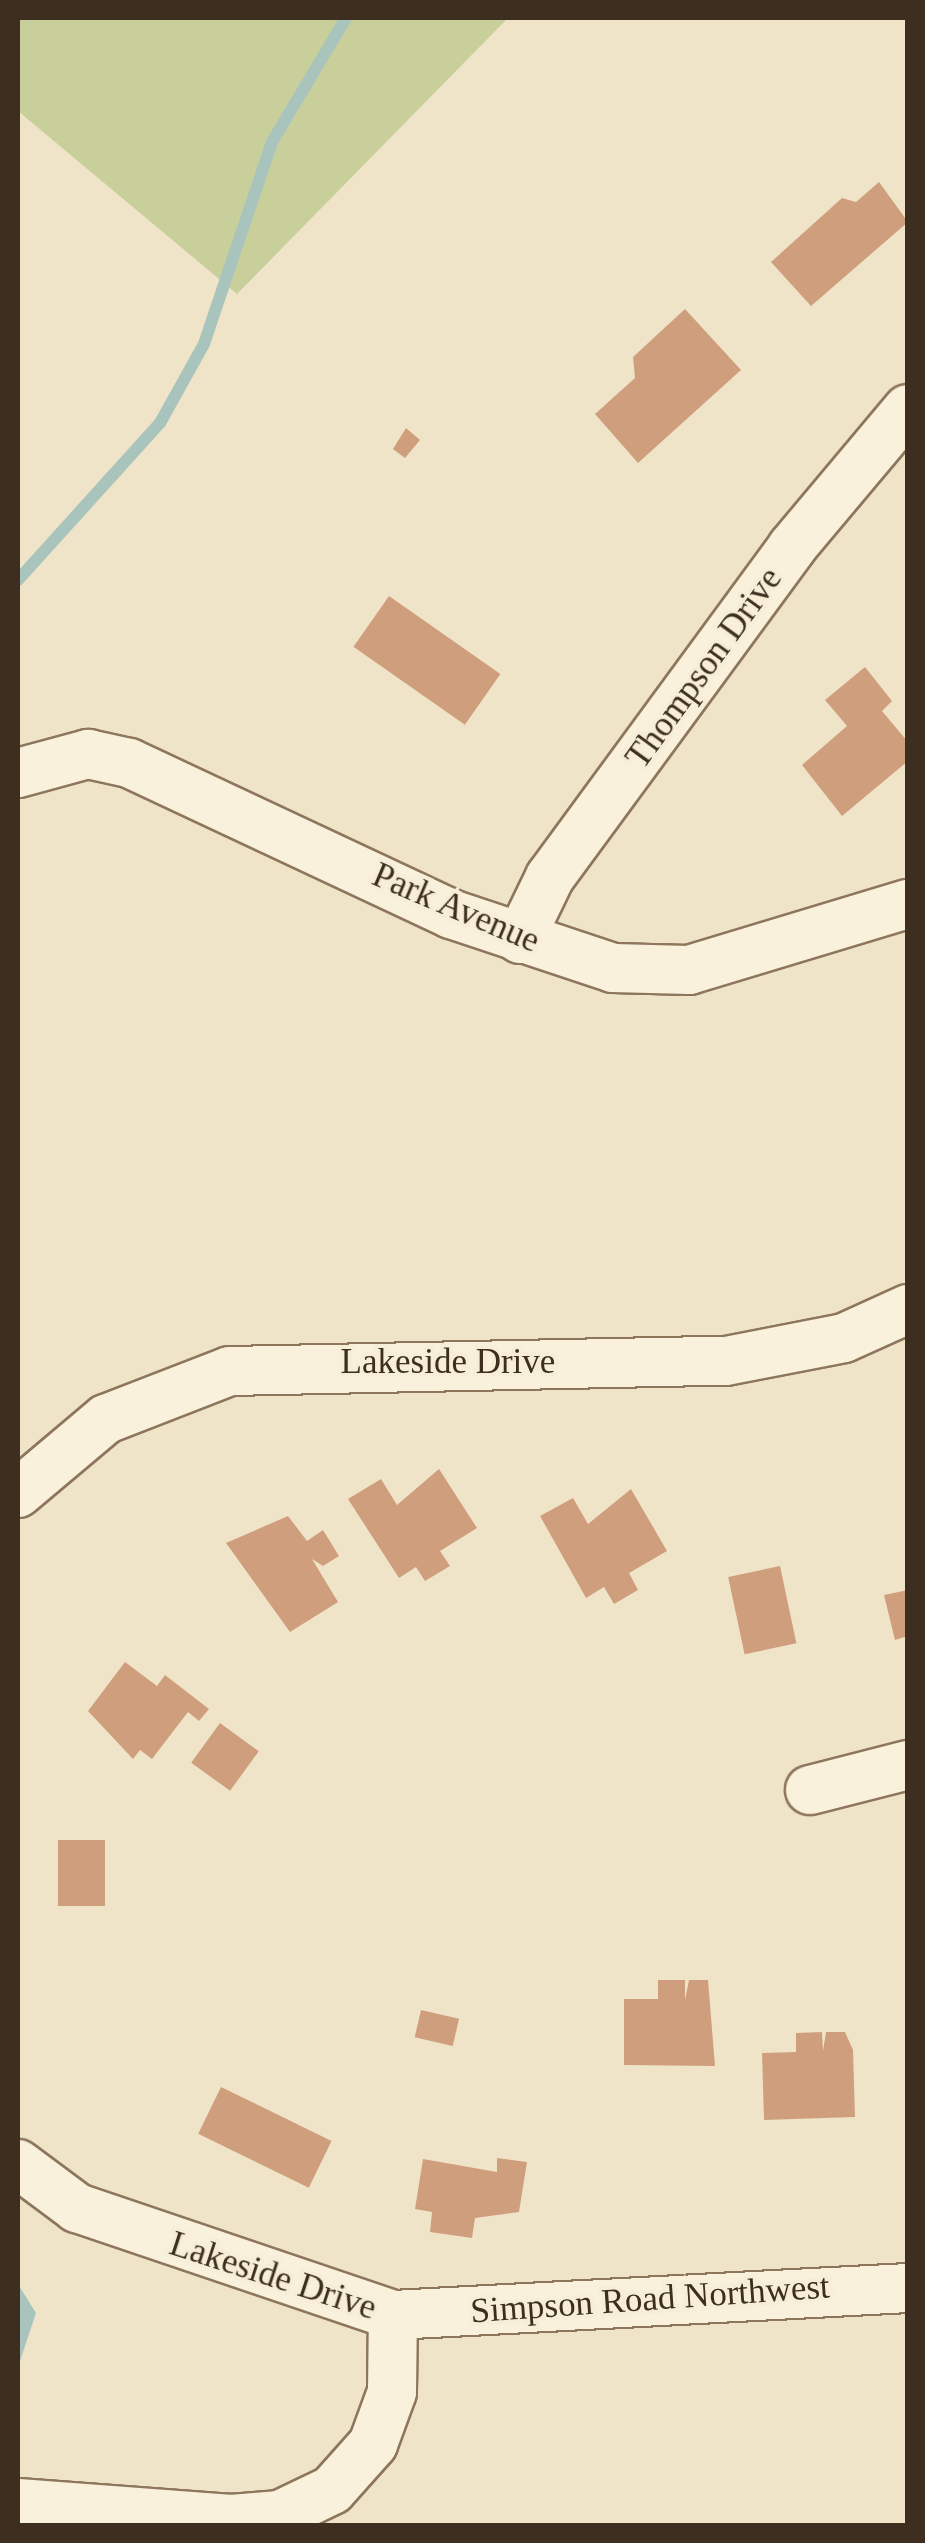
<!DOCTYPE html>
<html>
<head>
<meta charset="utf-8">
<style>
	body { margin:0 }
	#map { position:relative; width:925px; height:2543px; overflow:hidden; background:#f0e4c8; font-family:"Times New Roman",serif }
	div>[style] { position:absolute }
	.green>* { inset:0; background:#c9cf9b }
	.water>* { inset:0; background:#a9c4bc }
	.stream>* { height:12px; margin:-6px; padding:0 6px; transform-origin:6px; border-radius:6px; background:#a9c4bc }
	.building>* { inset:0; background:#cf9f7d; transform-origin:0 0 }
	.roads { filter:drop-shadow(2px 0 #8d765c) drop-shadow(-2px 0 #8d765c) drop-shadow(0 2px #8d765c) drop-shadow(0 -2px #8d765c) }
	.street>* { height:48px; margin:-24px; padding:0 24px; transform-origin:24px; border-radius:24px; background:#faf1dc }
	span { translate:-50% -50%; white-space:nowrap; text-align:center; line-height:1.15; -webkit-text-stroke:8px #f7eed8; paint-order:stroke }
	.street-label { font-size:35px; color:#3d2e20 }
	.frame { position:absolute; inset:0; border:20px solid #3d2e20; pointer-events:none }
</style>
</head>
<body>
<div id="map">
	<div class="green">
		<div style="clip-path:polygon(18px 18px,508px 18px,237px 294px,18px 111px)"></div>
	</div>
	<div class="water">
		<div style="clip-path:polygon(18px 2284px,36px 2313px,18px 2367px)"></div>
	</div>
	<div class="stream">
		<div style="left:18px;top:580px;width:212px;rotate:-47.9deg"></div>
		<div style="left:160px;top:423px;width:90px;rotate:-60.9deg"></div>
		<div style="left:204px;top:344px;width:213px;rotate:-71.4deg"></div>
		<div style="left:272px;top:142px;width:144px;rotate:-59.2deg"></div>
	</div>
	<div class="building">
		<div style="clip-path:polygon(879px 182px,908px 222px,811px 306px,771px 262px,842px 198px,856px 202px)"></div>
		<div style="clip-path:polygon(685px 309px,741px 370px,638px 463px,595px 414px,635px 378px,633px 357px)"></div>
		<div style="clip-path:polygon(406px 428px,420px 440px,405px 458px,393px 449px)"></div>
		<div style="left:389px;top:596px;width:136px;height:62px;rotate:35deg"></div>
		<div style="clip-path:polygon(865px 667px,892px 701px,882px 711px,908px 742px,908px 761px,842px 816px,802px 765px,847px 726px,825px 700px)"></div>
		<div style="clip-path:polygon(439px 1469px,477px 1528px,440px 1551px,450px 1566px,425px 1581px,416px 1567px,399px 1578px,348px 1499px,381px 1479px,397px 1505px)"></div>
		<div style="clip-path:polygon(631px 1489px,667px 1551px,629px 1573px,638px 1590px,614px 1604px,604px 1587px,586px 1598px,540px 1516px,573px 1498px,588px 1524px)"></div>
		<div style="clip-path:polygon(288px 1516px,307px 1541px,323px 1530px,339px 1556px,323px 1566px,312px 1559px,338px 1602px,290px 1632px,226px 1543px)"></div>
		<div style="left:780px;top:1566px;width:79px;height:53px;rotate:78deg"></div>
		<div style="clip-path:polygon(908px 1590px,908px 1636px,895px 1640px,884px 1595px)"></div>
		<div style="clip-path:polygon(125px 1662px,157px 1686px,165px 1675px,209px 1709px,199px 1721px,188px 1712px,152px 1759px,140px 1750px,133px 1759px,88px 1711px)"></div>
		<div style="left:220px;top:1723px;width:48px;height:49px;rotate:36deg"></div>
		<div style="left:105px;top:1840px;width:66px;height:47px;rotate:90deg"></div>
		<div style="clip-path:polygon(658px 1980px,685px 1980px,685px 2000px,689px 1980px,708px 1980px,715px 2066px,624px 2065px,624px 1999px,658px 1999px)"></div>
		<div style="left:421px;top:2010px;width:39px;height:28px;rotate:13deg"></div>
		<div style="clip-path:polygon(822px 2032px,823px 2051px,826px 2032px,845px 2032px,853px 2050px,855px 2117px,764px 2120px,762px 2053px,796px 2052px,796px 2033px)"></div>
		<div style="left:221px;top:2087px;width:123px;height:52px;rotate:26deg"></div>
		<div style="clip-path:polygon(497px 2158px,527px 2162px,519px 2212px,475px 2218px,472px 2238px,430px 2232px,432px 2212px,415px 2209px,423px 2159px,497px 2172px)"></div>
	</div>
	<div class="roads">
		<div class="street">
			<div style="left:18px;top:773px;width:73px;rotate:-15.2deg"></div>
			<div style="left:88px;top:754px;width:42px;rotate:12.4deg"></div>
			<div style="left:129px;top:763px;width:356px;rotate:25.1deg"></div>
			<div style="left:451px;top:914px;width:171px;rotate:18.4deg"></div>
			<div style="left:613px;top:968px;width:76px;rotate:1.5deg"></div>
			<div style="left:689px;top:970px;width:229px;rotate:-16.8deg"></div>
			<div style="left:520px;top:939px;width:69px;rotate:-64.2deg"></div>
			<div style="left:550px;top:877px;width:409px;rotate:-53.7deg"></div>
			<div style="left:792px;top:547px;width:180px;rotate:-50deg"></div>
			<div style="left:18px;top:1493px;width:115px;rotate:-40.1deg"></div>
			<div style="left:106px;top:1419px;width:133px;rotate:-21.2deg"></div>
			<div style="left:230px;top:1371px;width:496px;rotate:-1.2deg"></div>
			<div style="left:726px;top:1361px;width:120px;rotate:-11deg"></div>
			<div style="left:844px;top:1338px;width:70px;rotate:-24.4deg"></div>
			<div style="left:810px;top:1790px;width:101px;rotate:-14.3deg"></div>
			<div style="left:18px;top:2164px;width:74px;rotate:36.7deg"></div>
			<div style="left:77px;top:2208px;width:334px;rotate:18.7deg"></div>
			<div style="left:393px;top:2315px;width:516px;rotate:-3deg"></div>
			<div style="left:18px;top:2503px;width:214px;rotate:4.3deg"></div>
			<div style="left:231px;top:2519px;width:49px;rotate:-4.7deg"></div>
			<div style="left:280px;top:2515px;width:58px;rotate:-25.7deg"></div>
			<div style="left:332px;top:2490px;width:62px;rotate:-48.3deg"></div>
			<div style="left:373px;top:2444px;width:55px;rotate:-69.9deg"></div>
			<div style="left:392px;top:2392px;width:77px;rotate:-89.3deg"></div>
		</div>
	</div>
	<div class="street-label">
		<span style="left:704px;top:668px;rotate:-54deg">Thompson Drive</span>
		<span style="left:456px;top:908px;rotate:23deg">Park Avenue</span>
		<span style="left:448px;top:1362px">Lakeside Drive</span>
		<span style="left:273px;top:2276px;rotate:18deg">Lakeside Drive</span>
		<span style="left:650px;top:2299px;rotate:-4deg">Simpson Road Northwest</span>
	</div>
	<div class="frame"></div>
</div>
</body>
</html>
